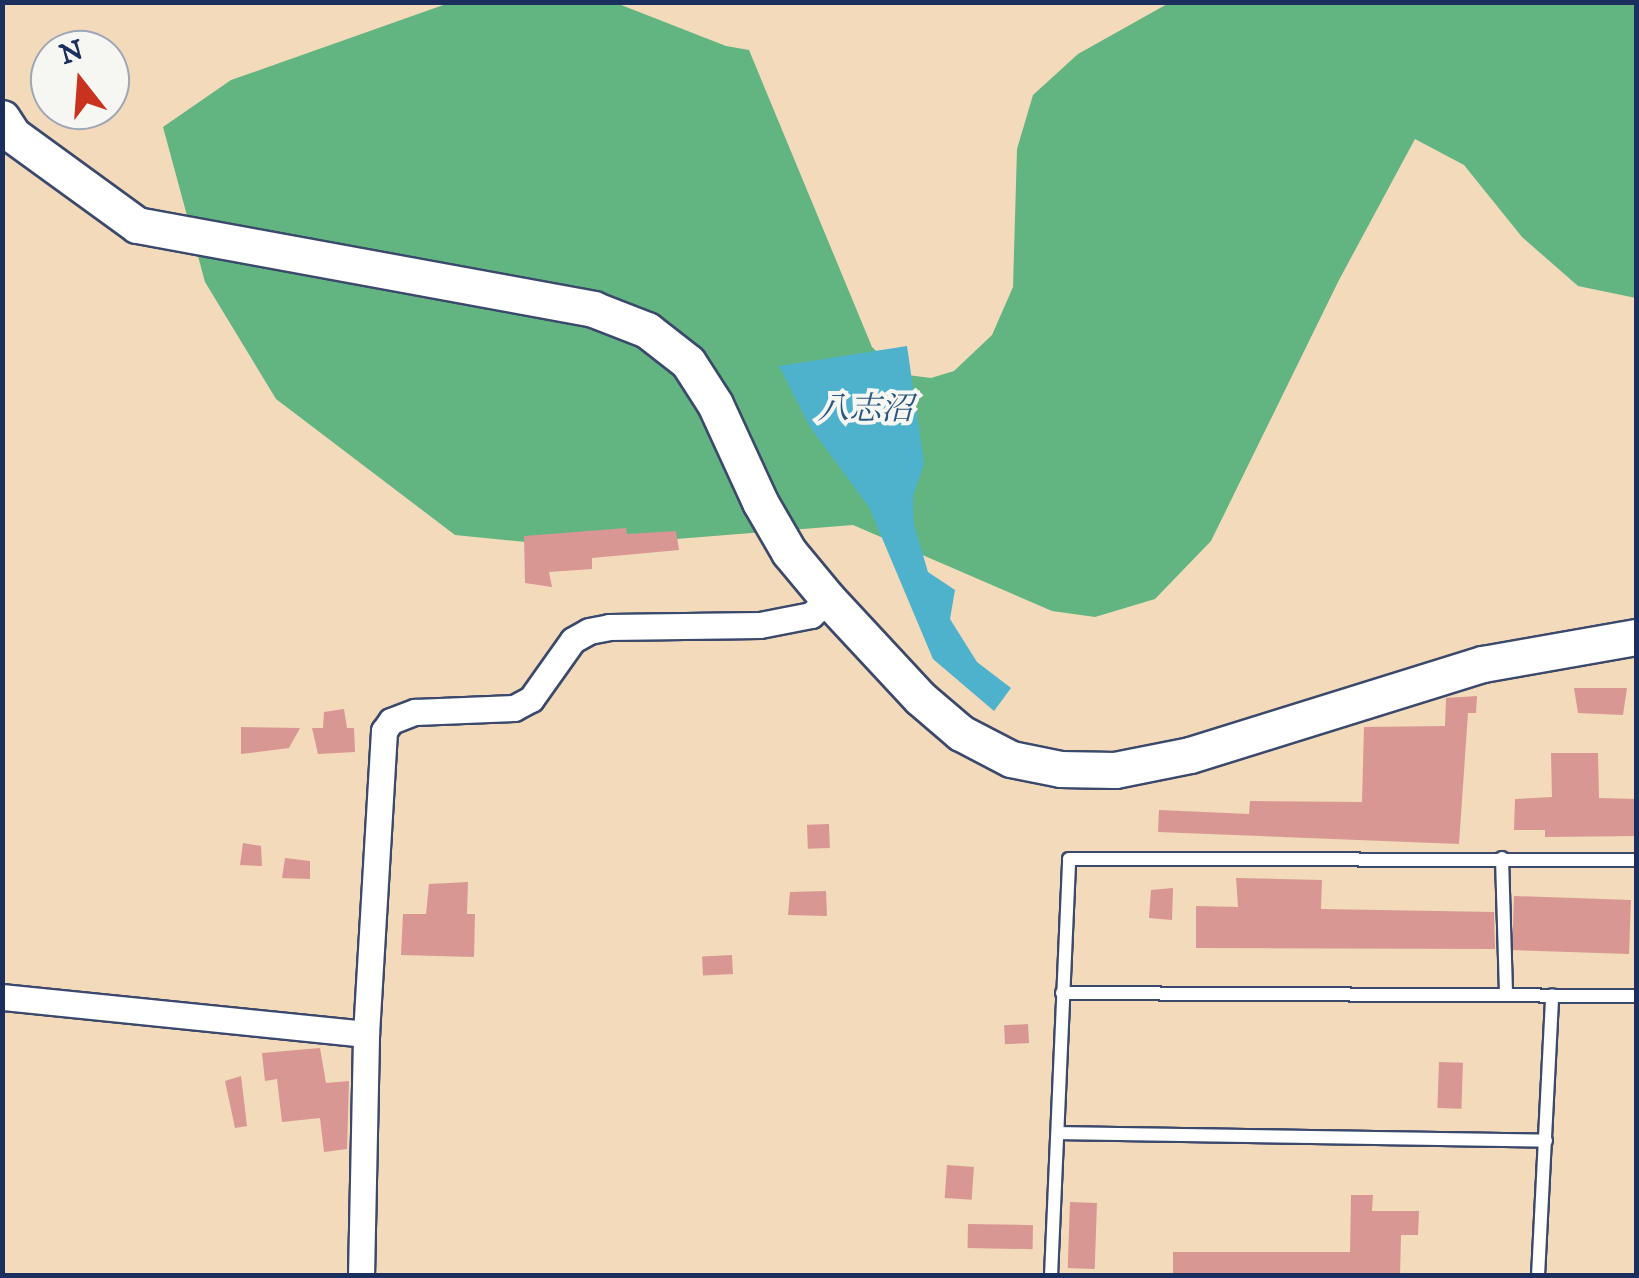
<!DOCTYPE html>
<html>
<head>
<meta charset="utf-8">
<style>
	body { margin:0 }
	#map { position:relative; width:1639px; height:1278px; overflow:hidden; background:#f2daba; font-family:"IM FELL DW Pica","Noto Serif JP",serif }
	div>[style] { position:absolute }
	.forest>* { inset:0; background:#62b581 }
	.water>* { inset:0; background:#4eb2cd }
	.building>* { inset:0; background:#d89793; transform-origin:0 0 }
	.roads { filter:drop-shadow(2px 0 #3b496c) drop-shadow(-2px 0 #3b496c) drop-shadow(0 2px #3b496c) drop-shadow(0 -2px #3b496c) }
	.lane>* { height:12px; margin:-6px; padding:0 6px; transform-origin:6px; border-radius:6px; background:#fff }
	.street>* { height:25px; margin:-12.5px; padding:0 12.5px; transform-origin:12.5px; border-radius:12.5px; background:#fff }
	.secondary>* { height:35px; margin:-17.5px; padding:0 17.5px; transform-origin:17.5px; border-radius:17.5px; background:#fff }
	span { translate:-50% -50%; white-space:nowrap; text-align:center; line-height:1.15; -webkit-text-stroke:8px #f6f6f2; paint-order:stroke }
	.water-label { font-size:32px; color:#2a567f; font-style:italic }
	.frame { position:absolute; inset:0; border:5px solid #1b2f5e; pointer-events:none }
	.north { position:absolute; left:30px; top:30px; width:100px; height:100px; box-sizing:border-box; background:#f6f6f2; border:2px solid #9ea6b7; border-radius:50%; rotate:343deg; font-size:28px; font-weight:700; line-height:40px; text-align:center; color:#1b2f5e }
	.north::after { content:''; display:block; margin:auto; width:35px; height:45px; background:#c8321e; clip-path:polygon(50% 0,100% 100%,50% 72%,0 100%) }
</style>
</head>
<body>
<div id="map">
	<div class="forest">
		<div style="clip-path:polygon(449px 3px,616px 3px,726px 46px,749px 50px,872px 347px,900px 374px,931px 378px,954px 371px,992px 335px,1013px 287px,1017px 149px,1033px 95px,1078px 54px,1169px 3px,1636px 3px,1636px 298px,1578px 286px,1522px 237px,1464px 165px,1415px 139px,1339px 280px,1211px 541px,1155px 599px,1095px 617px,1052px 611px,853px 525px,576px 547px,455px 535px,276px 399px,205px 282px,163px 127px,231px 80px)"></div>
	</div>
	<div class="water">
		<div style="clip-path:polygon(907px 346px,924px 463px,913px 497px,914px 525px,928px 572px,955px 590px,950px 619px,977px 662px,1011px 688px,994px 711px,933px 659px,869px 507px,810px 427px,779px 366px)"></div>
	</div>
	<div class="building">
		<div style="clip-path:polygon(626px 528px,627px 534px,676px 531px,679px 550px,592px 558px,592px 569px,549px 572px,552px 587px,525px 583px,524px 536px)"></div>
		<div style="clip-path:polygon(1574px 688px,1627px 688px,1623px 715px,1578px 713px)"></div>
		<div style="clip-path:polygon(1477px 696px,1476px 713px,1468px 713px,1459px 844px,1158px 832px,1159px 810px,1249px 814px,1250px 801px,1362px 802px,1364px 727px,1445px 726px,1446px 698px)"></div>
		<div style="clip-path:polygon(344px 709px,347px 728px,354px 728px,355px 752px,318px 754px,312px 728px,323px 728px,324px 712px)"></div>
		<div style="clip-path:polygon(241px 727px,300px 728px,289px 748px,241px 754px)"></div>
		<div style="clip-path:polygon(1551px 753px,1598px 753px,1599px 798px,1636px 799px,1636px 836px,1545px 837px,1545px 830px,1514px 830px,1515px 799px,1552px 797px)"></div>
		<div style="left:829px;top:824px;width:24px;height:22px;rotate:88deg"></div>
		<div style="clip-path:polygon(243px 843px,261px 846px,262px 866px,240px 865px)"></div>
		<div style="clip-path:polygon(285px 858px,310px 861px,310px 879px,282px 878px)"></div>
		<div style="clip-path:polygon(1236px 878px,1322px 880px,1321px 909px,1494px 912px,1495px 949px,1196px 948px,1196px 906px,1238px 907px)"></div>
		<div style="clip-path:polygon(468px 882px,467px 914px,475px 914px,474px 957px,401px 955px,403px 914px,426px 914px,429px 884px)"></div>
		<div style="clip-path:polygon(1173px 888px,1172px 920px,1149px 918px,1151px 890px)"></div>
		<div style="clip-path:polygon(826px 891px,827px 916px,788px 915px,790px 892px)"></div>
		<div style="left:1514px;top:896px;width:117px;height:54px;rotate:2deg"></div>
		<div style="left:732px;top:955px;width:19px;height:30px;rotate:87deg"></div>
		<div style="left:1028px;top:1024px;width:19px;height:24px;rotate:87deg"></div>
		<div style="clip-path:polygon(320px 1048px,326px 1083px,349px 1081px,347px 1149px,324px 1152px,320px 1118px,282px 1122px,277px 1079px,265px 1081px,262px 1053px)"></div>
		<div style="left:1439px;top:1062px;width:24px;height:46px;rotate:2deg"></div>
		<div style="clip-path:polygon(241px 1076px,247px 1126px,235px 1128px,225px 1081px)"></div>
		<div style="left:947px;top:1165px;width:27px;height:33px;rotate:4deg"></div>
		<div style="clip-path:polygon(1351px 1195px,1373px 1195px,1372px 1211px,1419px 1211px,1418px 1235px,1401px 1235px,1400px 1276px,1173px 1276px,1173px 1252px,1350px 1252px)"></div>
		<div style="left:1070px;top:1202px;width:27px;height:66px;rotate:2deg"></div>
		<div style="left:968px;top:1224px;width:65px;height:24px;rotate:1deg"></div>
	</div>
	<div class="roads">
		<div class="lane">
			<div style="left:1502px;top:858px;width:137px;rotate:88.3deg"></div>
			<div style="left:1062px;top:993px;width:574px;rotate:0.3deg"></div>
			<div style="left:1060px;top:1133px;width:486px;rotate:0.9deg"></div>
			<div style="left:1051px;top:1276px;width:417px;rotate:-87.5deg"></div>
			<div style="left:1069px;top:859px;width:567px;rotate:0.1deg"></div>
			<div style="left:1538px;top:1276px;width:281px;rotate:-87.1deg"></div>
		</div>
		<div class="street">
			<div style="left:2px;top:997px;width:366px;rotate:5.8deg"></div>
			<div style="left:361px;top:1276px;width:242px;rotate:-88.8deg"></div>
			<div style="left:366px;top:1034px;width:304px;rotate:-86.6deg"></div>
			<div style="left:384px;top:731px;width:12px;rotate:-55deg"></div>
			<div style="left:391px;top:721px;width:26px;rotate:-21deg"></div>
			<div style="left:415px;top:712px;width:99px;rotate:-2.3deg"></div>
			<div style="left:514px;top:708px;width:19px;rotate:-28deg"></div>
			<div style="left:531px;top:699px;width:72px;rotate:-54.6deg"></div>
			<div style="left:573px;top:640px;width:18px;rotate:-29deg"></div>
			<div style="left:589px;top:631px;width:20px;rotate:-11deg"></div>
			<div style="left:609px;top:627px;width:151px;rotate:-0.8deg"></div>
			<div style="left:760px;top:625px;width:52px;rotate:-11.1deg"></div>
			<div style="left:811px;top:615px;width:23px;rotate:-43deg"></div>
		</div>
		<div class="secondary">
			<div style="left:2px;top:118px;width:20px;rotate:57deg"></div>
			<div style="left:13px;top:135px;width:153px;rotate:36deg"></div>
			<div style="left:137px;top:225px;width:464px;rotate:10.4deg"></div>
			<div style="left:593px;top:309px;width:58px;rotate:21.3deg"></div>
			<div style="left:647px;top:330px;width:52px;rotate:38deg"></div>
			<div style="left:688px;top:362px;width:50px;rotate:57.3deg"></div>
			<div style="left:715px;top:404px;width:108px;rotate:65.3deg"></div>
			<div style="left:760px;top:502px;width:58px;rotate:59.9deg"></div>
			<div style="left:789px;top:552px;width:61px;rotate:50.3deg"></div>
			<div style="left:828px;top:599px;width:135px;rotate:47.1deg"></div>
			<div style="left:920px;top:698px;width:54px;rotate:40.5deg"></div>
			<div style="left:961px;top:733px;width:56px;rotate:27.5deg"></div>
			<div style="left:1011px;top:759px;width:50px;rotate:11.5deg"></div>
			<div style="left:1060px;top:769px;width:55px;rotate:1deg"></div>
			<div style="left:1115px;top:770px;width:76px;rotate:-11.3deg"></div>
			<div style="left:1190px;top:755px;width:307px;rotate:-17.3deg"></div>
			<div style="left:1483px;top:664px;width:155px;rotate:-10deg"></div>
		</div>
	</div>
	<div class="water-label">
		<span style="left:865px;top:410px">八志沼</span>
	</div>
	<div class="frame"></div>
	<div class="north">N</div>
</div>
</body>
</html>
